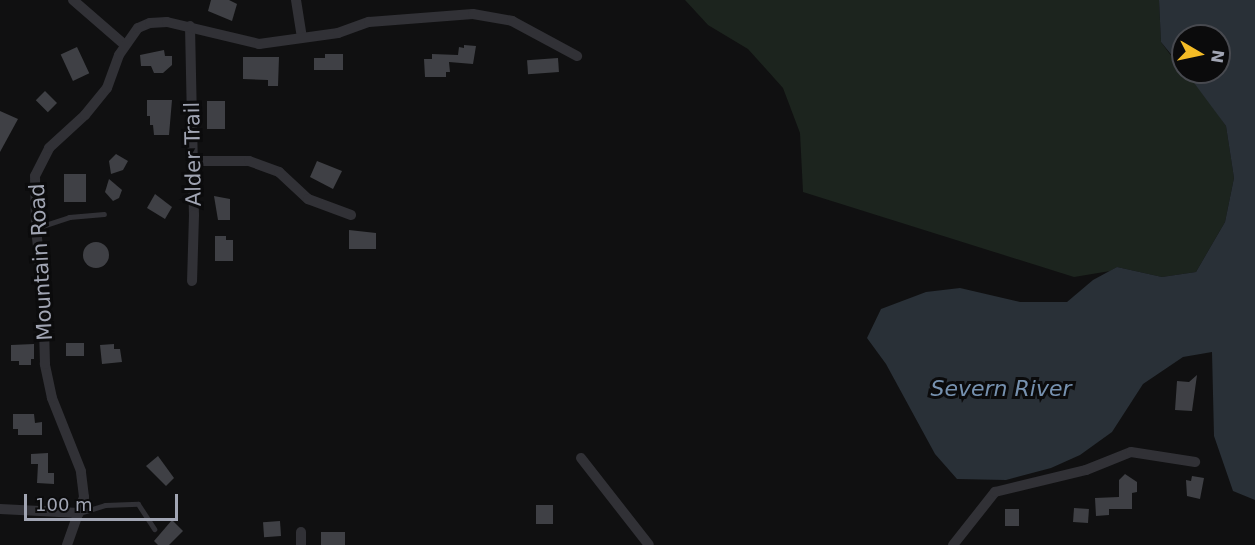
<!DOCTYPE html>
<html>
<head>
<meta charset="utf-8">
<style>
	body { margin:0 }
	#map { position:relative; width:1255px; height:545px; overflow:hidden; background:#101011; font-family:"DejaVu Sans",sans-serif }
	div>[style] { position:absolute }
	.green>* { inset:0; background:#1c241e }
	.water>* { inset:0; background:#293037 }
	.building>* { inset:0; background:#3f4045; transform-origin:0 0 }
	.round { border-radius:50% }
	.service>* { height:5px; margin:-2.5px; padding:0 2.5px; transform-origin:2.5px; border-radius:2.5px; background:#313136 }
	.minor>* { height:10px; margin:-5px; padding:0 5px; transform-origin:5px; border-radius:5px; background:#313136 }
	span { translate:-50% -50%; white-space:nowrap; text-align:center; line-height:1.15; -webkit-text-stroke:6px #0b0b0c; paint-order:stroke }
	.street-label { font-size:21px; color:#a1a5b3 }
	.water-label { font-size:22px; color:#7691af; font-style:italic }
	.north { position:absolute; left:1171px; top:24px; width:60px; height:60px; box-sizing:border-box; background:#0b0b0c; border:2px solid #47494f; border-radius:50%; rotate:99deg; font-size:16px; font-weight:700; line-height:24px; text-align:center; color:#a1a5b3 }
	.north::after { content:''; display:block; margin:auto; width:21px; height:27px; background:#f4bc26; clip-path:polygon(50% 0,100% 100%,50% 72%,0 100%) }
	.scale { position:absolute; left:24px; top:494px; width:154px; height:27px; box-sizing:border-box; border:3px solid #a1a5b3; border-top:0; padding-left:8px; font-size:18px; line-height:21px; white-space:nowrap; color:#a1a5b3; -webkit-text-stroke:4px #0b0b0c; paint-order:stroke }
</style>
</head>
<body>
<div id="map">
	<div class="green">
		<div style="clip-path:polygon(685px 0,1159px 0,1161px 42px,1183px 72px,1198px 86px,1226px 126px,1234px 178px,1225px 222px,1196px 272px,1162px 277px,1117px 267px,1110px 271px,1074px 277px,803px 192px,800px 133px,783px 88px,748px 49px,708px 25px)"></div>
	</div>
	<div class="water">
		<div style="clip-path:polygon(1159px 0,1255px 0,1255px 500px,1233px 491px,1214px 436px,1212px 352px,1183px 357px,1143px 384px,1112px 432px,1080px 455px,1051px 468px,1006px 480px,957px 479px,935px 454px,886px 364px,867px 338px,881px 309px,926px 292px,960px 288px,1020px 302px,1067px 302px,1093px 280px,1117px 267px,1162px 277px,1196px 272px,1225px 222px,1234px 178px,1226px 126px,1186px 72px,1219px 72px,1219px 36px,1183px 36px,1183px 69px,1161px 42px)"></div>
	</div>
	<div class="building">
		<div style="clip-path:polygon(211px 0,229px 0,237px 4px,232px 21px,208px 11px)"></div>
		<div style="clip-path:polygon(464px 45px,476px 46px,473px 64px,449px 62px,450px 72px,446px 72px,446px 77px,425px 77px,424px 59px,432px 59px,432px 54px,458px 55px,459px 47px,464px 48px)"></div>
		<div style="left:77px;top:47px;width:29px;height:18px;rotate:65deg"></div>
		<div style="clip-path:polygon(164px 50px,165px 56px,172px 56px,172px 65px,163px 73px,154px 73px,151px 66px,141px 66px,140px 55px)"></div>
		<div style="clip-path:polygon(325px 54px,343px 54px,343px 70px,314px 70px,314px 58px,325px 58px)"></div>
		<div style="clip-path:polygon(243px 57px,279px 57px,278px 86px,268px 86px,268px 80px,243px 79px)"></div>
		<div style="left:558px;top:58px;width:14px;height:31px;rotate:86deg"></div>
		<div style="left:45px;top:91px;width:17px;height:13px;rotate:45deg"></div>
		<div style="clip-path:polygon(147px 100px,172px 100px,169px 135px,154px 135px,153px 125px,150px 125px,150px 116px,147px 116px)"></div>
		<div style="left:207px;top:101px;width:18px;height:28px"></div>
		<div style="clip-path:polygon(0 111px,18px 119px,0 152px)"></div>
		<div style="clip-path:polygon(116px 154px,128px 161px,123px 170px,111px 174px,109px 161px)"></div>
		<div style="clip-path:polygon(317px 161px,342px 171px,333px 189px,310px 177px)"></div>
		<div style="left:64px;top:174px;width:22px;height:28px"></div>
		<div style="clip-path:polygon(109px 179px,122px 190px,119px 198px,113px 201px,105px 192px)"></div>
		<div style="clip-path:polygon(155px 194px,172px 207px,165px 219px,147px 208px)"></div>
		<div style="clip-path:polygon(214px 196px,230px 199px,230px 220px,218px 220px)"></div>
		<div style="clip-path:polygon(349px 230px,376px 233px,376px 249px,349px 249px)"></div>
		<div style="clip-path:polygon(215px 236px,226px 236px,226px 240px,233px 240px,233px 261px,215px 261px)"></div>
		<div class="round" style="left:83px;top:242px;width:26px;height:26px"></div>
		<div style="left:66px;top:343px;width:18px;height:13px"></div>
		<div style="clip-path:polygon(34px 344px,34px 359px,31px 359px,31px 365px,19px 365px,19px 361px,11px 361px,11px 345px)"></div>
		<div style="clip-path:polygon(114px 344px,114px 349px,120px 349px,122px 362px,102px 364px,100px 345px)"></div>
		<div style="clip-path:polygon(1197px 375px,1192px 411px,1175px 410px,1177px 381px,1189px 382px)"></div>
		<div style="clip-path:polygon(13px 414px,34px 414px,35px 423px,42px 422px,42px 435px,18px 435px,18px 429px,13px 429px)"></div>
		<div style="clip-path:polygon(48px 453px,48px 473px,54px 473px,54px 484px,37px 483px,38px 464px,31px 464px,31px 454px)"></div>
		<div style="clip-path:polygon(158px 456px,174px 478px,166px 486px,146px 466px)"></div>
		<div style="clip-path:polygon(1125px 474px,1137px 482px,1137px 492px,1132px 493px,1132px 509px,1109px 509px,1109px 515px,1096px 516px,1095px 498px,1119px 497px,1119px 480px)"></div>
		<div style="clip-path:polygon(1192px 476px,1204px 478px,1200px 499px,1187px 496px,1186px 480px,1191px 481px)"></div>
		<div style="left:536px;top:505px;width:17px;height:19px"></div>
		<div style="left:1074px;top:508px;width:15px;height:14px;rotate:4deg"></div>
		<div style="left:1005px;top:509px;width:14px;height:17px"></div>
		<div style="clip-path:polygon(172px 520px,183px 531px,169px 545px,158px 545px,154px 541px)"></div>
		<div style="left:280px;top:521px;width:15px;height:17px;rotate:86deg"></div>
		<div style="left:321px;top:532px;width:24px;height:13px"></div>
	</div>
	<div class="service">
		<div style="left:36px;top:228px;width:35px;rotate:-18deg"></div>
		<div style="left:69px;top:217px;width:35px;rotate:-5deg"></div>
		<div style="left:79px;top:513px;width:27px;rotate:-17deg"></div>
		<div style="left:105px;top:505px;width:33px;rotate:-2deg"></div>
		<div style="left:138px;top:504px;width:30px;rotate:57deg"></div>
	</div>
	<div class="minor">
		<div style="left:73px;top:0;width:69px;rotate:40.9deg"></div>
		<div style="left:296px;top:0;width:38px;rotate:81deg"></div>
		<div style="left:190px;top:26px;width:189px;rotate:88.8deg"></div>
		<div style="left:194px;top:215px;width:66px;rotate:91.7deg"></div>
		<div style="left:193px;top:161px;width:56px"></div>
		<div style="left:249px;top:161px;width:32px;rotate:20deg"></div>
		<div style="left:279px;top:172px;width:40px;rotate:43deg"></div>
		<div style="left:308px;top:199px;width:46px;rotate:20.4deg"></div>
		<div style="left:581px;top:458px;width:110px;rotate:52deg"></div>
		<div style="left:0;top:509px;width:79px;rotate:2.9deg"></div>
		<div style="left:67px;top:545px;width:51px;rotate:-70.5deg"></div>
		<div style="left:84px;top:497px;width:26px;rotate:-97deg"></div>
		<div style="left:81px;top:471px;width:79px;rotate:-111.7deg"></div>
		<div style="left:52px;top:398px;width:35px;rotate:-102deg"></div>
		<div style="left:45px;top:364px;width:70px;rotate:-91.6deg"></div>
		<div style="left:43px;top:294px;width:66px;rotate:-96.1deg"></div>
		<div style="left:36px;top:228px;width:52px;rotate:-91.1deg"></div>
		<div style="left:35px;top:176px;width:31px;rotate:-63deg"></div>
		<div style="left:49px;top:148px;width:49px;rotate:-42.5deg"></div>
		<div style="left:85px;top:115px;width:35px;rotate:-51deg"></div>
		<div style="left:107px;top:88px;width:35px;rotate:-70deg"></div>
		<div style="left:119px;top:55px;width:33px;rotate:-55deg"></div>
		<div style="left:138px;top:28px;width:13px;rotate:-23deg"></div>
		<div style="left:150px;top:23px;width:17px;rotate:-3deg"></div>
		<div style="left:167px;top:22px;width:95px;rotate:13.4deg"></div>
		<div style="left:259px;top:44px;width:80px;rotate:-7.9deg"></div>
		<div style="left:338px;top:33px;width:33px;rotate:-20deg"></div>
		<div style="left:369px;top:22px;width:104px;rotate:-4.4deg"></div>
		<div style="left:473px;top:14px;width:40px;rotate:10deg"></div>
		<div style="left:512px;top:21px;width:74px;rotate:28.3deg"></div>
		<div style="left:301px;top:545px;width:13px;rotate:-90deg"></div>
		<div style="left:953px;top:545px;width:68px;rotate:-51.6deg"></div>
		<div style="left:995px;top:492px;width:94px;rotate:-13.6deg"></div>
		<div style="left:1086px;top:470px;width:48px;rotate:-21.8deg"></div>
		<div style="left:1131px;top:452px;width:65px;rotate:8.9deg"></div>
	</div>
	<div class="street-label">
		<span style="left:193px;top:154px;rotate:-91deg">Alder Trail</span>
		<span style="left:41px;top:262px;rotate:-93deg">Mountain Road</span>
	</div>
	<div class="water-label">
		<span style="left:1001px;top:389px">Severn River</span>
	</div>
	<div class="north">N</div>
	<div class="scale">100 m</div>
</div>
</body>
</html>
